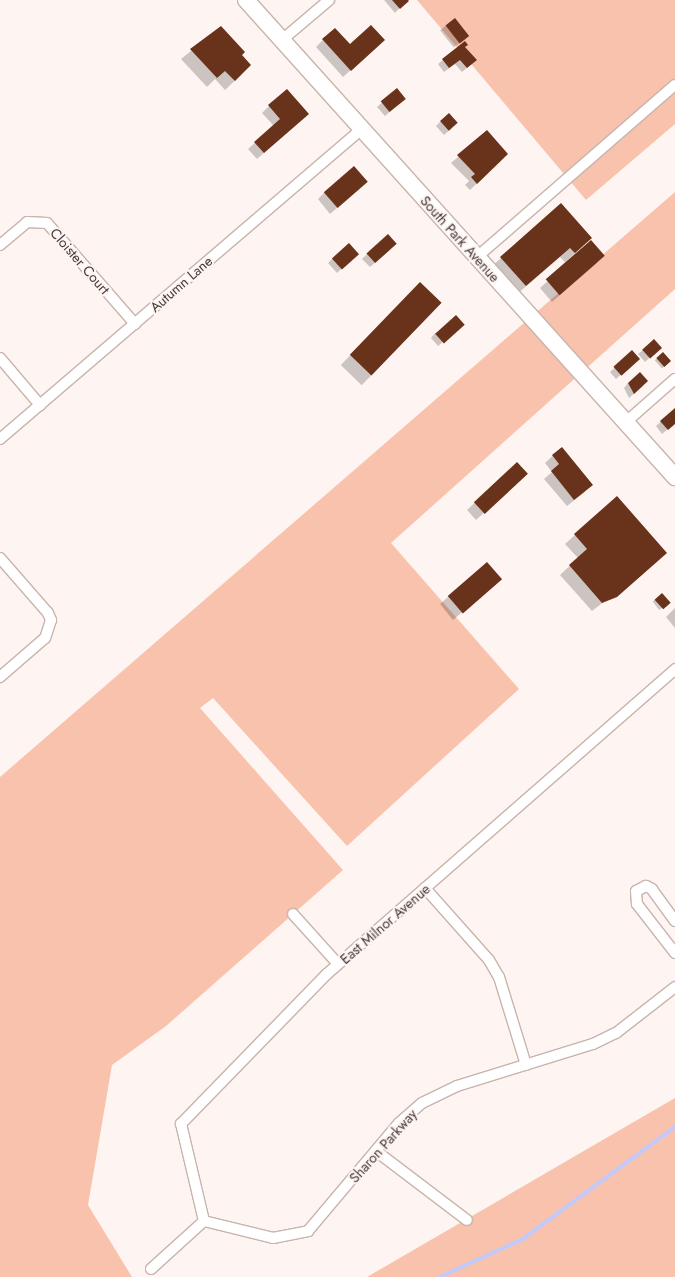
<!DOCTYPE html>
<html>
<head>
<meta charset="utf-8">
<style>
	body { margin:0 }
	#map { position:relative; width:675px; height:1277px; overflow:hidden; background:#fef5f2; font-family:Jost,sans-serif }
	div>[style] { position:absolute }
	.green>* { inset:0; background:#f9c2ad }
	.shadow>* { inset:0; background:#0003; transform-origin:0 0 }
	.stream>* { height:3.5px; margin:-1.75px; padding:0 1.75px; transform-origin:1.75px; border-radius:1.75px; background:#c3c9fb }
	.building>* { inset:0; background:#69321a; transform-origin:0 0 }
	.roads { filter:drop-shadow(1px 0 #c8b4ac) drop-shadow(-1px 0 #c8b4ac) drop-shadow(0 1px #c8b4ac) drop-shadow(0 -1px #c8b4ac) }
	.street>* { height:10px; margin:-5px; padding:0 5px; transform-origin:5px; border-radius:5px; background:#fff }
	.primary>* { height:16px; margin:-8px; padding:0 8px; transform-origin:8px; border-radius:8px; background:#fff }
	span { translate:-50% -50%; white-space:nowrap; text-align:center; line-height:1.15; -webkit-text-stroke:4px #fef5f2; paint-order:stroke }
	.street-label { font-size:14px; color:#433a37 }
</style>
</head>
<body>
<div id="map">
	<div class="green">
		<div style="clip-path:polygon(417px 0,675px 0,675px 124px,586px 200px)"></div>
		<div style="clip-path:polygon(675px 192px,675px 289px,391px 543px,519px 689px,347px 846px,213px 698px,200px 708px,343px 870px,166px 1026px,112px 1065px,88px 1205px,132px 1277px,0 1277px,0 777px)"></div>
		<div style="clip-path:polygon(675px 1098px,675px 1277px,367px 1277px)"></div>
	</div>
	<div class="shadow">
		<div style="clip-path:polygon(384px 0,407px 0,395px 13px)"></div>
		<div style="left:454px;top:19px;width:22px;height:18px;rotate:51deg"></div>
		<div style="clip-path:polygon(221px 27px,241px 55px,241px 75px,225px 90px,215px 79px,207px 87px,181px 59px)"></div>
		<div style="clip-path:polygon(323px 40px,349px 46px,376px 47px,343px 77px,316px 47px)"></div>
		<div style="clip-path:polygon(464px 42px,464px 48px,476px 60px,462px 72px,455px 64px,444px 72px,438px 64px)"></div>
		<div style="clip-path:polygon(396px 90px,400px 103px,385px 116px,377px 107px)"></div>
		<div style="clip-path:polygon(269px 106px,308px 114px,257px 159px,248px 149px,274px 126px,262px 113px)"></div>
		<div style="clip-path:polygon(441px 121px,452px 128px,444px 135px,436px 126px)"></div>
		<div style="clip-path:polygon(487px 132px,500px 161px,470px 190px,465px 185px,469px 181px,451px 163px)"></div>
		<div style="clip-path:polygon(359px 189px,330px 214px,318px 199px,325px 192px)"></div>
		<div style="clip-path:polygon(561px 205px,581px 248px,565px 262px,560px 257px,516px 295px,491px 267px)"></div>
		<div style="clip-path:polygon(591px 242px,597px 263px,552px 302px,540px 288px)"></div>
		<div style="clip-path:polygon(348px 244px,353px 258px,337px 273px,328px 263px)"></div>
		<div style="clip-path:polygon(391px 249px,370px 267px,362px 259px,367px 254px)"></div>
		<div style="left:420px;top:283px;width:29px;height:114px;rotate:44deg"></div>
		<div style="clip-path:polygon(459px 329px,438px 346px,431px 338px,435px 333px)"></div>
		<div style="clip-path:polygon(643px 350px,656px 352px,645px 362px,638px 354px)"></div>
		<div style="clip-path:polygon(632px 352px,634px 363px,616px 379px,610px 372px)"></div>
		<div style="left:663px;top:353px;width:11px;height:11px;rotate:49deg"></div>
		<div style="clip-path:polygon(628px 383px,643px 386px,629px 398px,624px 388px)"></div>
		<div style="clip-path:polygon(675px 409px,675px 423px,662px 434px,656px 426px)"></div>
		<div style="clip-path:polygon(561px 448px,585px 492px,567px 506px,544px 479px,552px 472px,545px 463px)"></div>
		<div style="clip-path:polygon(517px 463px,519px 481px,476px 520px,467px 510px)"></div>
		<div style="clip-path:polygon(575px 535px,656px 562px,592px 611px,560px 575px,578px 558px,565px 544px)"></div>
		<div style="clip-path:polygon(487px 563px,493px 586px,453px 620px,440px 604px)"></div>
		<div style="left:662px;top:594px;width:11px;height:12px;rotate:52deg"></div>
		<div style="clip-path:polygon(675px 608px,675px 628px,666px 617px)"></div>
	</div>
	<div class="stream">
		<div style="left:440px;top:1277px;width:91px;rotate:-24.6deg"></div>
		<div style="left:523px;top:1239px;width:189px;rotate:-36.4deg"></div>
	</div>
	<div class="building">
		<div style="clip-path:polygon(392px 0,408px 0,409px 1px,400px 9px)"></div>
		<div style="left:455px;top:18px;width:23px;height:12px;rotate:52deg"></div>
		<div style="clip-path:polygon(371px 25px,385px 40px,351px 71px,322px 39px,335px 28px,350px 44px)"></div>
		<div style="clip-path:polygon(221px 26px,245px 52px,242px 55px,251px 65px,235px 81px,225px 71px,217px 78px,190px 49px)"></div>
		<div style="clip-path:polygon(465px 41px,468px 45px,465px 47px,477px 60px,467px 68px,460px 60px,449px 68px,442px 59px)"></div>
		<div style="left:397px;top:88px;width:14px;height:21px;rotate:51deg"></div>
		<div style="clip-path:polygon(287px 89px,309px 114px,264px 153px,254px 142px,280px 119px,268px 105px)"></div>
		<div style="left:449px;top:113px;width:13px;height:12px;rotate:48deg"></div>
		<div style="clip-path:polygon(487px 130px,508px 154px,477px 184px,471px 177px,475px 174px,457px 155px)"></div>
		<div style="left:354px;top:166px;width:21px;height:40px;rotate:49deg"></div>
		<div style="clip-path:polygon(561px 203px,592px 238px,575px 253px,570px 248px,526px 286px,500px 257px)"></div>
		<div style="left:388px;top:234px;width:13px;height:29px;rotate:48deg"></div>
		<div style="left:591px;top:240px;width:21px;height:60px;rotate:49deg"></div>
		<div style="left:349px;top:243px;width:15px;height:23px;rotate:48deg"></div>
		<div style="left:420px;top:282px;width:30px;height:101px;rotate:44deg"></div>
		<div style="left:456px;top:315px;width:13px;height:28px;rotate:48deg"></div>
		<div style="left:654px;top:339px;width:12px;height:16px;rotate:48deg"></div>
		<div style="left:632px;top:350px;width:12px;height:25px;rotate:48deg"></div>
		<div style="left:663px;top:352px;width:12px;height:9px;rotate:48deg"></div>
		<div style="clip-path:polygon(640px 372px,648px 381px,634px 394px,628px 383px)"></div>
		<div style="clip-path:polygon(675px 408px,675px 424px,668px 430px,660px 421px)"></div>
		<div style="clip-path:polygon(562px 447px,593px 485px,574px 500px,551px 471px,559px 464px,552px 455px)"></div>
		<div style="left:517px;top:462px;width:16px;height:59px;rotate:47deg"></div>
		<div style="clip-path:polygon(617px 496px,667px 553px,617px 597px,602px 603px,569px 565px,587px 549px,574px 534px)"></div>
		<div style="left:487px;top:562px;width:23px;height:52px;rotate:49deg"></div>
		<div style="left:662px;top:593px;width:13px;height:10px;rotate:48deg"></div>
	</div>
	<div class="roads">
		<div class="street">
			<div style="left:282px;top:40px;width:62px;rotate:-40.4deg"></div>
			<div style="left:0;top:245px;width:35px;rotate:-40deg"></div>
			<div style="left:27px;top:222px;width:20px;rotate:3deg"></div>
			<div style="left:47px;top:223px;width:134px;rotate:48.9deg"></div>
			<div style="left:477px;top:257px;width:262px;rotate:-41deg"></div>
			<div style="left:0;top:358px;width:62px;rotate:49.6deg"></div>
			<div style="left:626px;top:422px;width:65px;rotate:-41.3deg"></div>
			<div style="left:0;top:439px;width:477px;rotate:-40.6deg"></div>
			<div style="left:0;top:558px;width:73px;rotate:48.9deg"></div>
			<div style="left:48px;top:613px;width:8px;rotate:67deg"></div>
			<div style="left:51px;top:620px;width:19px;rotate:108deg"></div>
			<div style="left:45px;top:638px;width:60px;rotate:139.1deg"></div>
			<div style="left:425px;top:888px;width:96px;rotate:48.4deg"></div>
			<div style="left:489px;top:960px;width:20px;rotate:60deg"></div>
			<div style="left:499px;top:977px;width:92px;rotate:72.9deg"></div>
			<div style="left:293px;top:914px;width:67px;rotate:48deg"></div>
			<div style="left:675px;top:921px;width:39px;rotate:-126deg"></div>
			<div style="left:652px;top:889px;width:7px;rotate:-153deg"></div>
			<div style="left:646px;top:886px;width:11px;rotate:153deg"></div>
			<div style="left:636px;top:891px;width:13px;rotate:86deg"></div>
			<div style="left:637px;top:904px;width:62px;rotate:52.2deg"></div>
			<div style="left:376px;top:1151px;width:114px;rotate:37.2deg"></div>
			<div style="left:204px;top:1221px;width:100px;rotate:-103.3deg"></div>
			<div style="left:181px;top:1124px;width:209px;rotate:-45.8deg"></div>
			<div style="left:327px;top:974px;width:463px;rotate:-41.2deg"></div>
			<div style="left:204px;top:1221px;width:71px;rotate:13.8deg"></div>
			<div style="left:273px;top:1238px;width:36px;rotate:-11deg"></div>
			<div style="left:308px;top:1231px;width:141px;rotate:-49.9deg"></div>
			<div style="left:399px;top:1123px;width:30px;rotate:-41deg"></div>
			<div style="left:422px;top:1103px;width:39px;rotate:-26deg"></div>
			<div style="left:457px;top:1086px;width:142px;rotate:-17.2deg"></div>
			<div style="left:593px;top:1044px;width:25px;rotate:-26deg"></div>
			<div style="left:616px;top:1033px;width:75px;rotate:-37.9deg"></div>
			<div style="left:151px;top:1269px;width:72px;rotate:-42.2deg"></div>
		</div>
		<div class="primary">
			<div style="left:246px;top:0;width:642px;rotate:48.03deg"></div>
		</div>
	</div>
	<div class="street-label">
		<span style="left:460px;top:239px;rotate:48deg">South Park Avenue</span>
		<span style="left:80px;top:261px;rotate:49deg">Cloister Court</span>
		<span style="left:181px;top:284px;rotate:-41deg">Autumn Lane</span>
		<span style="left:385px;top:924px;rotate:-41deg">East Milnor Avenue</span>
		<span style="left:383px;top:1146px;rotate:-48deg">Sharon Parkway</span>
	</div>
</div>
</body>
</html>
